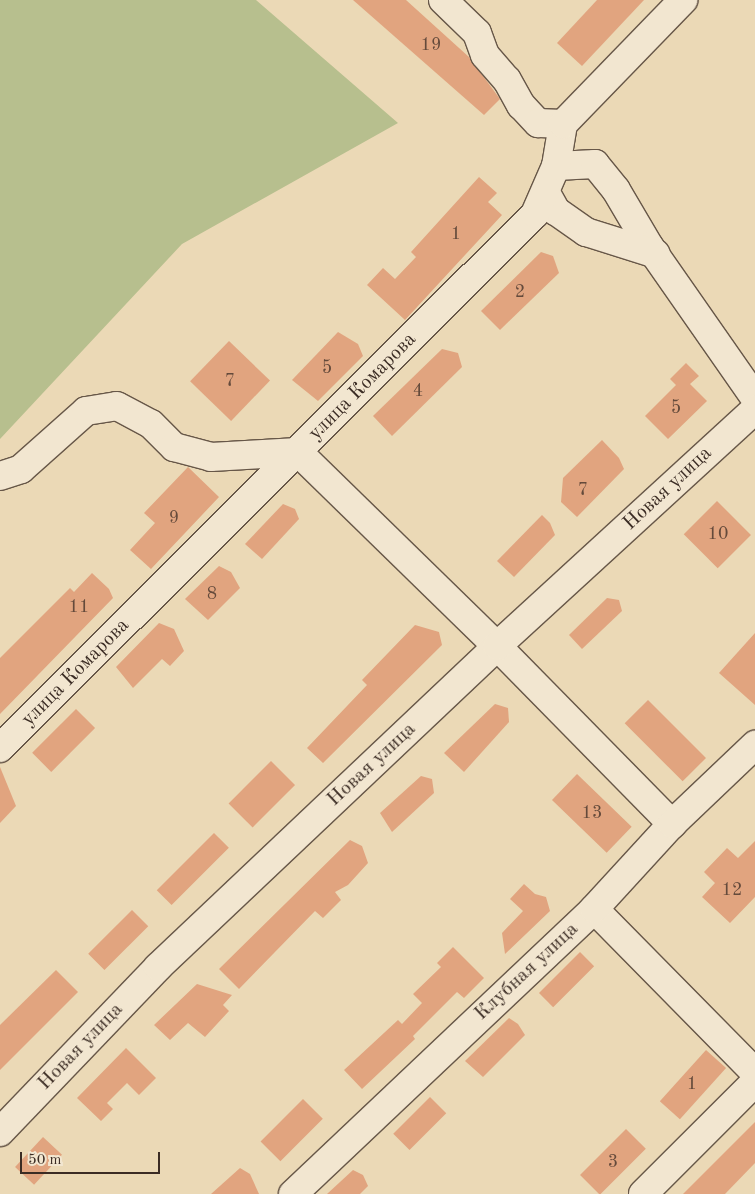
<!DOCTYPE html>
<html>
<head>
<meta charset="utf-8">
<style>
	body { margin:0 }
	#map { position:relative; width:755px; height:1194px; overflow:hidden; background:#ebd9b6; font-family:"Old Standard TT",serif }
	div>[style] { position:absolute }
	.green>* { inset:0; background:#b7bf8e }
	.building>* { inset:0; background:#e1a47f; transform-origin:0 0 }
	.roads { filter:drop-shadow(1px 0 #675748) drop-shadow(-1px 0 #675748) drop-shadow(0 1px #675748) drop-shadow(0 -1px #675748) }
	.minor>* { height:28px; margin:-14px; padding:0 14px; transform-origin:14px; border-radius:14px; background:#f2e6d0 }
	span { translate:-50% -50%; white-space:nowrap; text-align:center; line-height:1.15; -webkit-text-stroke:4px #f2e6d0; paint-order:stroke }
	.number-label { font-size:18px; color:#644a3b }
	.number-label span { -webkit-text-stroke-width:0 }
	.street-label { font-size:20px; color:#3b2c24 }
	.scale { position:absolute; left:20px; top:1152px; width:140px; height:22px; box-sizing:border-box; border:2px solid #3b2c24; border-top:0; padding-left:6px; font-size:15px; line-height:18px; white-space:nowrap; color:#3b2c24; -webkit-text-stroke:4px #f2e6d0; paint-order:stroke }
</style>
</head>
<body>
<div id="map">
	<div class="green">
		<div style="clip-path:polygon(0 0,256px 0,398px 123px,182px 244px,0 439px)"></div>
	</div>
	<div class="building">
		<div style="clip-path:polygon(353px 0,406px 0,469px 57px,500px 99px,484px 115px)"></div>
		<div style="clip-path:polygon(597px 0,644px 0,582px 66px,557px 43px)"></div>
		<div style="clip-path:polygon(479px 177px,497px 193px,488px 202px,502px 215px,405px 320px,367px 285px,383px 268px,395px 279px,416px 257px,411px 252px)"></div>
		<div style="clip-path:polygon(541px 252px,553px 256px,559px 273px,500px 330px,481px 311px)"></div>
		<div style="clip-path:polygon(338px 332px,358px 344px,363px 356px,318px 401px,292px 380px)"></div>
		<div style="left:229px;top:341px;width:57px;height:56px;rotate:44deg"></div>
		<div style="clip-path:polygon(442px 349px,458px 353px,462px 367px,392px 436px,373px 416px)"></div>
		<div style="clip-path:polygon(686px 363px,699px 376px,690px 384px,707px 401px,668px 439px,645px 416px,676px 385px,670px 379px)"></div>
		<div style="clip-path:polygon(602px 440px,619px 458px,624px 469px,577px 517px,561px 502px,563px 478px)"></div>
		<div style="clip-path:polygon(188px 467px,219px 497px,151px 569px,130px 550px,155px 523px,144px 513px)"></div>
		<div style="left:717px;top:501px;width:48px;height:47px;rotate:45deg"></div>
		<div style="clip-path:polygon(283px 504px,295px 509px,299px 519px,262px 559px,245px 544px)"></div>
		<div style="clip-path:polygon(542px 515px,550px 523px,555px 535px,514px 577px,497px 561px)"></div>
		<div style="clip-path:polygon(219px 566px,231px 572px,240px 588px,208px 620px,185px 599px)"></div>
		<div style="clip-path:polygon(92px 573px,109px 589px,113px 598px,0 714px,0 658px,70px 588px,74px 592px)"></div>
		<div style="clip-path:polygon(607px 598px,619px 600px,622px 611px,582px 649px,569px 635px)"></div>
		<div style="clip-path:polygon(159px 623px,174px 629px,184px 651px,170px 666px,162px 659px,133px 688px,116px 667px)"></div>
		<div style="clip-path:polygon(415px 625px,439px 632px,442px 645px,323px 763px,307px 748px,367px 685px,362px 680px)"></div>
		<div style="clip-path:polygon(755px 633px,755px 705px,719px 673px)"></div>
		<div style="left:648px;top:700px;width:82px;height:33px;rotate:45deg"></div>
		<div style="clip-path:polygon(495px 704px,508px 708px,509px 722px,464px 772px,444px 753px)"></div>
		<div style="left:76px;top:709px;width:27px;height:62px;rotate:45deg"></div>
		<div style="left:271px;top:761px;width:34px;height:60px;rotate:45deg"></div>
		<div style="clip-path:polygon(0 767px,16px 806px,0 823px)"></div>
		<div style="left:577px;top:774px;width:76px;height:36px;rotate:44deg"></div>
		<div style="clip-path:polygon(421px 776px,432px 779px,434px 793px,392px 832px,380px 813px)"></div>
		<div style="left:214px;top:833px;width:21px;height:81px;rotate:45deg"></div>
		<div style="clip-path:polygon(350px 840px,362px 846px,368px 863px,348px 885px,335px 892px,341px 900px,323px 918px,315px 911px,239px 989px,219px 969px)"></div>
		<div style="clip-path:polygon(755px 841px,755px 897px,730px 923px,702px 897px,715px 883px,704px 872px,727px 848px,738px 858px)"></div>
		<div style="clip-path:polygon(524px 884px,535px 894px,546px 897px,550px 911px,505px 954px,502px 933px,523px 911px,510px 899px)"></div>
		<div style="left:132px;top:910px;width:23px;height:62px;rotate:45deg"></div>
		<div style="clip-path:polygon(453px 947px,484px 978px,464px 998px,457px 992px,413px 1036px,415px 1039px,362px 1089px,344px 1070px,398px 1020px,402px 1024px,422px 1003px,413px 994px,441px 967px,437px 963px)"></div>
		<div style="left:580px;top:952px;width:20px;height:58px;rotate:45deg"></div>
		<div style="clip-path:polygon(56px 970px,78px 992px,0 1070px,0 1025px)"></div>
		<div style="clip-path:polygon(197px 984px,232px 995px,223px 1005px,229px 1011px,205px 1037px,188px 1023px,170px 1040px,154px 1025px)"></div>
		<div style="clip-path:polygon(509px 1018px,518px 1024px,525px 1035px,483px 1077px,465px 1061px)"></div>
		<div style="clip-path:polygon(126px 1048px,156px 1078px,139px 1095px,127px 1083px,107px 1103px,113px 1109px,101px 1121px,77px 1098px)"></div>
		<div style="left:706px;top:1050px;width:27px;height:69px;rotate:42deg"></div>
		<div style="left:430px;top:1097px;width:23px;height:52px;rotate:45deg"></div>
		<div style="left:303px;top:1099px;width:28px;height:60px;rotate:45deg"></div>
		<div style="clip-path:polygon(755px 1122px,755px 1163px,725px 1194px,683px 1194px)"></div>
		<div style="left:626px;top:1129px;width:28px;height:65px;rotate:45deg"></div>
		<div style="left:43px;top:1137px;width:26px;height:41px;rotate:43deg"></div>
		<div style="clip-path:polygon(240px 1168px,250px 1174px,259px 1194px,211px 1194px)"></div>
		<div style="clip-path:polygon(353px 1170px,363px 1175px,368px 1186px,360px 1194px,327px 1194px)"></div>
	</div>
	<div class="roads">
		<div class="minor">
			<div style="left:443px;top:0;width:47px;rotate:44.1deg"></div>
			<div style="left:477px;top:33px;width:23px;rotate:70deg"></div>
			<div style="left:485px;top:55px;width:33px;rotate:49deg"></div>
			<div style="left:507px;top:80px;width:29px;rotate:61deg"></div>
			<div style="left:521px;top:105px;width:25px;rotate:47deg"></div>
			<div style="left:538px;top:123px;width:25px;rotate:2deg"></div>
			<div style="left:556px;top:166px;width:39px;rotate:-3deg"></div>
			<div style="left:595px;top:164px;width:33px;rotate:51deg"></div>
			<div style="left:616px;top:190px;width:65px;rotate:59.5deg"></div>
			<div style="left:649px;top:246px;width:185px;rotate:55.1deg"></div>
			<div style="left:546px;top:193px;width:21px;rotate:61deg"></div>
			<div style="left:556px;top:211px;width:37px;rotate:35deg"></div>
			<div style="left:586px;top:232px;width:73px;rotate:17.4deg"></div>
			<div style="left:0;top:476px;width:22px;rotate:-18deg"></div>
			<div style="left:21px;top:469px;width:87px;rotate:-41.7deg"></div>
			<div style="left:86px;top:411px;width:31px;rotate:-9deg"></div>
			<div style="left:117px;top:406px;width:38px;rotate:28deg"></div>
			<div style="left:151px;top:424px;width:33px;rotate:45deg"></div>
			<div style="left:174px;top:447px;width:38px;rotate:15deg"></div>
			<div style="left:211px;top:457px;width:87px;rotate:-3.3deg"></div>
			<div style="left:298px;top:452px;width:278px;rotate:44.3deg"></div>
			<div style="left:497px;top:646px;width:250px;rotate:45.5deg"></div>
			<div style="left:0;top:748px;width:756px;rotate:-44.95deg"></div>
			<div style="left:535px;top:214px;width:52px;rotate:-66.4deg"></div>
			<div style="left:556px;top:166px;width:43px;rotate:-80.5deg"></div>
			<div style="left:563px;top:124px;width:173px;rotate:-45.9deg"></div>
			<div style="left:594px;top:909px;width:229px;rotate:45.4deg"></div>
			<div style="left:0;top:1132px;width:228px;rotate:-46.2deg"></div>
			<div style="left:158px;top:967px;width:467px;rotate:-43.4deg"></div>
			<div style="left:497px;top:646px;width:350px;rotate:-42.5deg"></div>
			<div style="left:293px;top:1194px;width:415px;rotate:-43.4deg"></div>
			<div style="left:594px;top:909px;width:115px;rotate:-47.5deg"></div>
			<div style="left:672px;top:824px;width:115px;rotate:-43.6deg"></div>
			<div style="left:643px;top:1194px;width:158px;rotate:-45deg"></div>
		</div>
	</div>
	<div class="number-label">
		<span style="left:431px;top:45px">19</span>
		<span style="left:456px;top:234px">1</span>
		<span style="left:520px;top:292px">2</span>
		<span style="left:327px;top:368px">5</span>
		<span style="left:230px;top:381px">7</span>
		<span style="left:418px;top:391px">4</span>
		<span style="left:676px;top:408px">5</span>
		<span style="left:583px;top:490px">7</span>
		<span style="left:174px;top:518px">9</span>
		<span style="left:718px;top:534px">10</span>
		<span style="left:212px;top:594px">8</span>
		<span style="left:79px;top:607px">11</span>
		<span style="left:592px;top:813px">13</span>
		<span style="left:732px;top:890px">12</span>
		<span style="left:692px;top:1084px">1</span>
		<span style="left:613px;top:1162px">3</span>
	</div>
	<div class="street-label">
		<span style="left:363px;top:387px;rotate:-45deg">улица Комарова</span>
		<span style="left:668px;top:489px;rotate:-43deg">Новая улица</span>
		<span style="left:76px;top:673px;rotate:-45deg">улица Комарова</span>
		<span style="left:372px;top:765px;rotate:-43deg">Новая улица</span>
		<span style="left:527px;top:972px;rotate:-43deg">Клубная улица</span>
		<span style="left:81px;top:1047px;rotate:-46deg">Новая улица</span>
	</div>
	<div class="scale">50 m</div>
</div>
</body>
</html>
